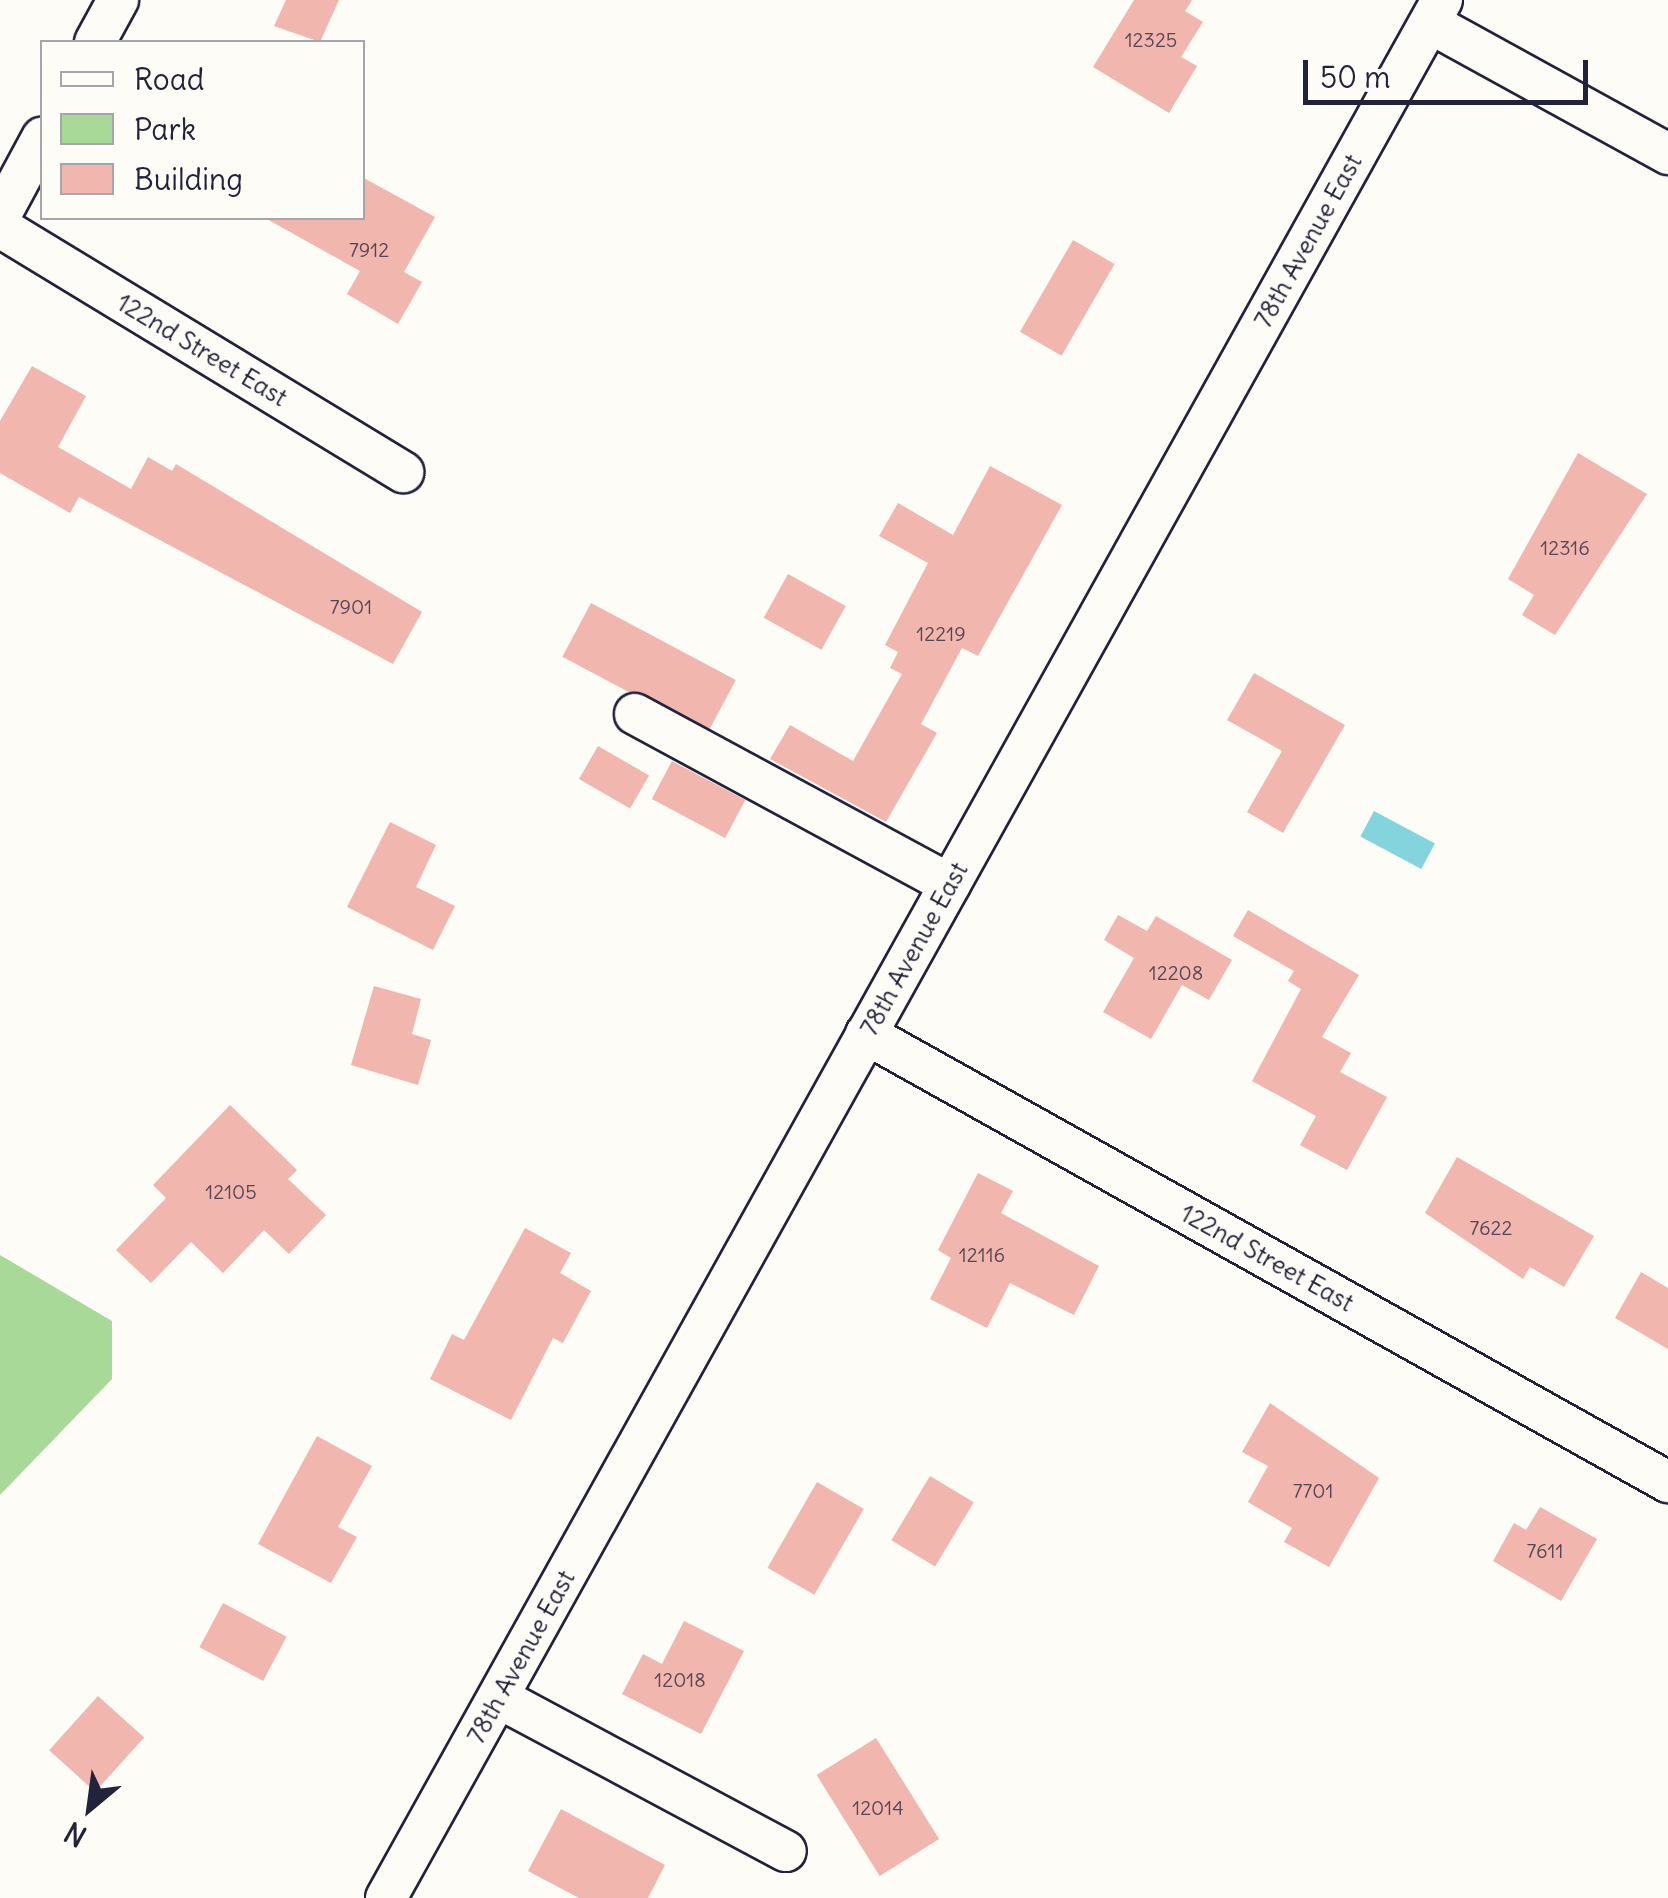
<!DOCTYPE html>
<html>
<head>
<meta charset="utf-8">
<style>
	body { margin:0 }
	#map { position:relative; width:1668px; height:1898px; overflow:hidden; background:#fdfcf7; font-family:Delius,sans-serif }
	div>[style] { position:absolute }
	.green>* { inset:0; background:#a9d999 }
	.water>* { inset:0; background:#83d4dd; transform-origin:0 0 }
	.building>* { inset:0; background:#f1b6ad; transform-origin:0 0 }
	.roads { filter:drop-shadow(2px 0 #22223b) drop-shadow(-2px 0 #22223b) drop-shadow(0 2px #22223b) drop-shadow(0 -2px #22223b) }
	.minor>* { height:40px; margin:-20px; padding:0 20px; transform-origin:20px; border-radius:20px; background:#fdfcf7 }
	span { translate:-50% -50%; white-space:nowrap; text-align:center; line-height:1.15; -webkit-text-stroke:9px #fdfcf7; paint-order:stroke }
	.number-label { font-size:20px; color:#564758 }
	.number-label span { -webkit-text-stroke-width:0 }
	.street-label { font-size:25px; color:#22223b }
	.legend { position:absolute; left:40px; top:40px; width:325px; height:180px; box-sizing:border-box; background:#fdfcf7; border:2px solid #a5a5ac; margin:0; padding:12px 18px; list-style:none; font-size:30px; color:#22223b }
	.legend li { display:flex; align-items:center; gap:20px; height:50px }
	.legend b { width:50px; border:2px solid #a5a5ac }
	.north { position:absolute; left:40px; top:1758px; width:100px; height:100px; -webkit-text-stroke:8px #fdfcf7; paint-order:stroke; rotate:209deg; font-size:28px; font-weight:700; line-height:40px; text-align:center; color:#22223b }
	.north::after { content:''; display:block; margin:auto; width:35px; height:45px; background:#22223b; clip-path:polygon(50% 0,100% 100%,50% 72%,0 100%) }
	.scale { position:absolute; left:1303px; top:60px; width:285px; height:45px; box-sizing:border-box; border:5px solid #22223b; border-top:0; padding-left:12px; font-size:30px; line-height:35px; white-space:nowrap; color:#22223b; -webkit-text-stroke:8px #fdfcf7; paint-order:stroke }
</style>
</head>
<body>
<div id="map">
	<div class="green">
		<div style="clip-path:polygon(0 1255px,112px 1321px,112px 1379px,0 1495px)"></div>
	</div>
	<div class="water">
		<div style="left:1374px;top:811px;width:69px;height:29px;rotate:28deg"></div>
	</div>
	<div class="building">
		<div style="clip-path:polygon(286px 0,339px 0,320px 42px,274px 26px)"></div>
		<div style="clip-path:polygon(1134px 0,1192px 0,1185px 11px,1203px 22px,1181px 57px,1197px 66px,1169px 113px,1093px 67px)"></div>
		<div style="clip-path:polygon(362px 177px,435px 217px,404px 272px,422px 282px,398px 324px,347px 294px,360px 271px,265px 218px,362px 218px)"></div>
		<div style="left:1073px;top:240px;width:48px;height:106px;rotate:30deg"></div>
		<div style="clip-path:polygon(32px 366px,86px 396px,58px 447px,131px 489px,148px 457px,172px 471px,176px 464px,422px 612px,393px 664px,79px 497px,70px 513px,0 473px,0 421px)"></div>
		<div style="clip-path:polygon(1578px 453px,1647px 494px,1555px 635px,1522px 615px,1534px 595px,1508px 579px)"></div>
		<div style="clip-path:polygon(990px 466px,1062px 505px,978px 656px,962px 648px,921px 724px,937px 733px,886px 822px,770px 759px,790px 725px,853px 761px,902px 674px,890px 668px,898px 652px,885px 645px,928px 563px,879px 536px,898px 503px,953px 535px)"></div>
		<div style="left:788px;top:574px;width:66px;height:50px;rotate:29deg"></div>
		<div style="left:591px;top:603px;width:164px;height:61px;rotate:28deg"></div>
		<div style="clip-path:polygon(1254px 673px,1345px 725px,1283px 833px,1247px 812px,1282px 751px,1227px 720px)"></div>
		<div style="left:598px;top:746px;width:59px;height:38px;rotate:30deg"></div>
		<div style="left:672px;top:761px;width:83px;height:43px;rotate:28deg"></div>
		<div style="clip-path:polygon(390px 822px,436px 845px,416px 887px,455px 906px,433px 950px,347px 907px)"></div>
		<div style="clip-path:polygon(1248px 910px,1359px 975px,1322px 1037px,1351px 1053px,1340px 1072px,1387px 1097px,1347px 1170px,1300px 1145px,1316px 1116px,1252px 1081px,1301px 989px,1288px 981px,1294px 971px,1233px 936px)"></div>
		<div style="clip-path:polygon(1118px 915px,1147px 931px,1156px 916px,1232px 960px,1209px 1000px,1182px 985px,1151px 1039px,1103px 1012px,1134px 958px,1104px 940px)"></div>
		<div style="clip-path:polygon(374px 986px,421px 999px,412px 1034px,431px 1040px,418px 1085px,351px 1065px)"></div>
		<div style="clip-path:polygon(230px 1105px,297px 1170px,288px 1179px,326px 1215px,289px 1254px,264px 1230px,223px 1273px,191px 1242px,151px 1283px,116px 1250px,166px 1198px,153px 1185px)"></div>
		<div style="clip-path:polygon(1457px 1157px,1594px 1236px,1564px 1287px,1530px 1267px,1523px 1279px,1425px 1213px)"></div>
		<div style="clip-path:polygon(978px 1173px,1013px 1191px,1001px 1213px,1099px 1266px,1074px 1315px,1010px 1283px,987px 1328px,930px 1299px,951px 1258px,938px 1250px)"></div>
		<div style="clip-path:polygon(525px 1228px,571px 1253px,560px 1273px,591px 1291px,563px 1343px,553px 1338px,511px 1420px,430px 1379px,452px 1334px,464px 1340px)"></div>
		<div style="clip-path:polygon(1641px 1272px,1668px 1288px,1668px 1349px,1615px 1318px)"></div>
		<div style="clip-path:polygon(1270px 1403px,1379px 1478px,1329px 1567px,1284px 1542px,1292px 1528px,1248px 1502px,1268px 1466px,1242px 1452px)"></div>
		<div style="clip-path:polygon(317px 1436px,372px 1466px,338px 1527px,357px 1537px,331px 1583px,258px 1544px)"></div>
		<div style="left:930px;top:1476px;width:51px;height:75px;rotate:31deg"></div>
		<div style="left:817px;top:1482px;width:54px;height:99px;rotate:30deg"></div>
		<div style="clip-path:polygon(1540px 1507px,1597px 1539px,1561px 1601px,1493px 1561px,1514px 1523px,1526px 1530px)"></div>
		<div style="left:223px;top:1603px;width:72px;height:50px;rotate:28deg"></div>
		<div style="clip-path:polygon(684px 1621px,744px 1651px,701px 1734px,622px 1694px,643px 1654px,662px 1664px)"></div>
		<div style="left:98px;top:1696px;width:62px;height:73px;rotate:42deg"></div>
		<div style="left:876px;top:1738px;width:119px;height:70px;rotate:58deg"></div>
		<div style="clip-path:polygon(561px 1809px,665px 1865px,648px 1898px,579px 1898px,528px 1871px)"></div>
	</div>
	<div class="roads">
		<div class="minor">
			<div style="left:1430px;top:23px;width:272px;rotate:28.8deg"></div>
			<div style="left:95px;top:42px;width:48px;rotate:-61.3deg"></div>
			<div style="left:0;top:216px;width:89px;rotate:-61.7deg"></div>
			<div style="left:0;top:227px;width:472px;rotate:31.3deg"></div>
			<div style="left:635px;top:714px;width:358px;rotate:28.4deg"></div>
			<div style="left:866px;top:1034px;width:919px;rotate:29.19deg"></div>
			<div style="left:499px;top:1698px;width:325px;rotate:28.1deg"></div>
			<div style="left:386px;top:1898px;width:2172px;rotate:-60.91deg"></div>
		</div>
	</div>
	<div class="number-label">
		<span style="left:1151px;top:39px">12325</span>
		<span style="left:369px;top:249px">7912</span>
		<span style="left:1565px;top:547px">12316</span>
		<span style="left:351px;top:606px">7901</span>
		<span style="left:941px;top:633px">12219</span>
		<span style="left:1176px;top:972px">12208</span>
		<span style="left:231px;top:1191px">12105</span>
		<span style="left:1491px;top:1227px">7622</span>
		<span style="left:982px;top:1254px">12116</span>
		<span style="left:1313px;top:1490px">7701</span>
		<span style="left:1545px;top:1550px">7611</span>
		<span style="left:680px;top:1679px">12018</span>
		<span style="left:878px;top:1807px">12014</span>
	</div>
	<div class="street-label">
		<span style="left:1308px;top:241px;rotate:-61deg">78th Avenue East</span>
		<span style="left:202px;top:350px;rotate:31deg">122nd Street East</span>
		<span style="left:914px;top:949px;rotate:-61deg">78th Avenue East</span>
		<span style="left:1267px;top:1258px;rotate:29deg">122nd Street East</span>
		<span style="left:521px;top:1657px;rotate:-61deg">78th Avenue East</span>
	</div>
	<ul class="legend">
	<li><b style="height:12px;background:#fdfcf7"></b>Road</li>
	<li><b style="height:28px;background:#a9d999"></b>Park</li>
	<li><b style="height:28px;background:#f1b6ad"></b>Building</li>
	</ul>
	<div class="north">N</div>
	<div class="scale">50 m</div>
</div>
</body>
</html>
